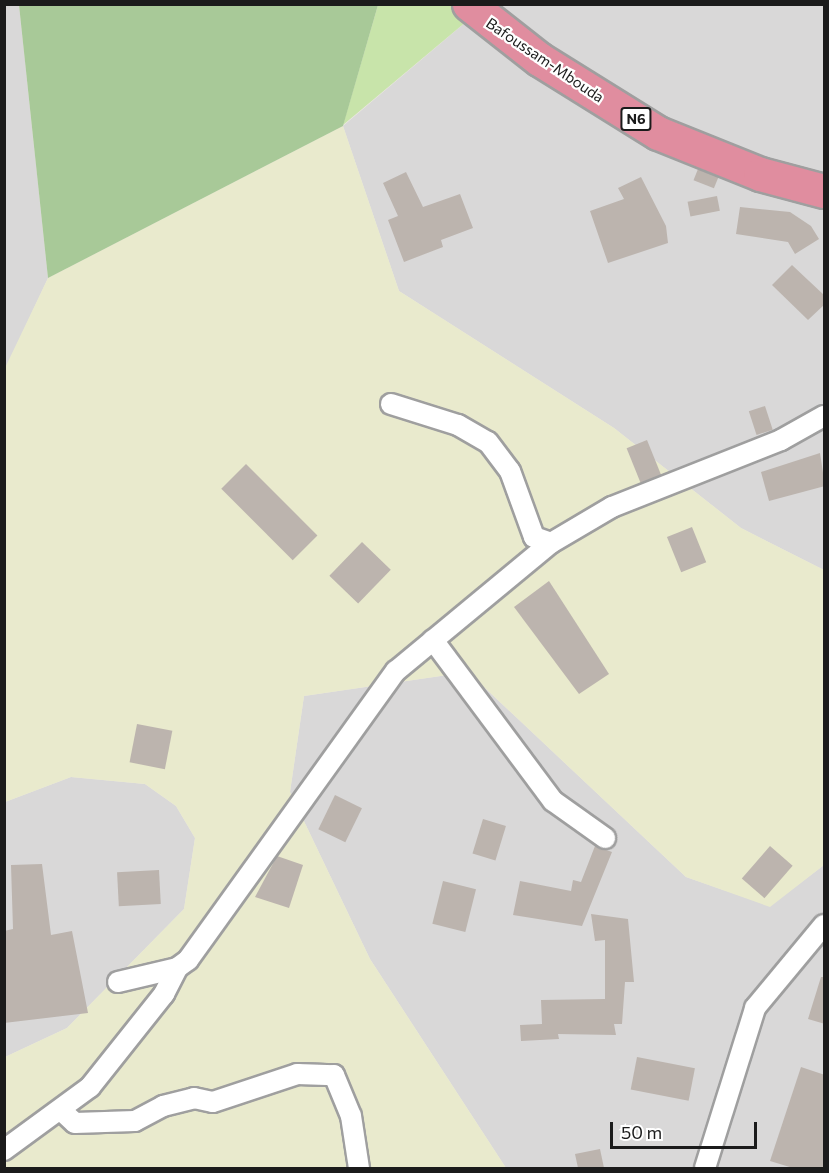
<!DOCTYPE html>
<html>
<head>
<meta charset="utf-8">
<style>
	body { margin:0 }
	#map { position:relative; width:829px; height:1173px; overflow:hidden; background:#ece8e1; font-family:Commissioner,sans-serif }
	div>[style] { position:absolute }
	.residential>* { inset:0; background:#d9d8d8 }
	.farmland>* { inset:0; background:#e9eacd }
	.grass>* { inset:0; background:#c8e4aa }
	.forest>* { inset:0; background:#a8c998 }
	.building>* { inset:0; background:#bcb4ae; transform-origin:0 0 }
	.roads { filter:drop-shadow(2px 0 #9f9f9f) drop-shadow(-2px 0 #9f9f9f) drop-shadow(0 2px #9f9f9f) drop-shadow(0 -2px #9f9f9f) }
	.street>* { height:20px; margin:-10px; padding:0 10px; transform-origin:10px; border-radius:10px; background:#fff }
	.highway>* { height:33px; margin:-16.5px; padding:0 16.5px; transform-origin:16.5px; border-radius:16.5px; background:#e08d9f }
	span { translate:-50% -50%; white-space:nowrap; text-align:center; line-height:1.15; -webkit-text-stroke:4.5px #fff; paint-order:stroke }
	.shield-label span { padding:2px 4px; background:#fff; border:2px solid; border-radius:4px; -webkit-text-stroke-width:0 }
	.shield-label { font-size:14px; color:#1b1b1b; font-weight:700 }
	.street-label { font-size:15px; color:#1b1b1b }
	.frame { position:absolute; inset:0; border:6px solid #1b1b1b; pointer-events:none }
	.scale { position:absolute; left:610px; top:1122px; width:147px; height:27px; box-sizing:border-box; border:3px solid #1b1b1b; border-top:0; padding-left:8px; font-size:18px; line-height:21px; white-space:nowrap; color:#1b1b1b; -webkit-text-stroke:4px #fff; paint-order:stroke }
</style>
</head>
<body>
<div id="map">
	<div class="residential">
		<div style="clip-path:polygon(19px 5px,48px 278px,5px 370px,4px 5px)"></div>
		<div style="clip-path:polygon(486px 5px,824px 5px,824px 570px,741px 528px,614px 428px,399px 291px,343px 126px)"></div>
		<div style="clip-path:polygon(468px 672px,686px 877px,770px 906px,824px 865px,824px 1168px,506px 1168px,370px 959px,290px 792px,304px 696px)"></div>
		<div style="clip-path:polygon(71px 777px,145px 784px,176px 806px,195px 838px,184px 909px,67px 1028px,5px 1057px,5px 802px)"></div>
	</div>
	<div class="farmland">
		<div style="clip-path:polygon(343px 126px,399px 291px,614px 428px,741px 528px,824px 570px,824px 865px,770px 907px,686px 877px,468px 672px,304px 696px,290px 792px,370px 959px,506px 1168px,5px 1168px,5px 1057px,67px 1028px,184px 909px,195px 838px,176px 806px,145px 784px,71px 777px,5px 802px,4px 370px,48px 278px)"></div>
	</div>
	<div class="grass">
		<div style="clip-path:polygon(378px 5px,486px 5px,343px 125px)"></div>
	</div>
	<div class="forest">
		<div style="clip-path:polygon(19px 5px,19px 4px,378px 5px,343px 126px,48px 278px)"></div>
	</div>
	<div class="building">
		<div style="left:698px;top:169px;width:22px;height:12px;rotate:22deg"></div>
		<div style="clip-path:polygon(406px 172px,423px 207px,460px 194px,473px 228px,441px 240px,443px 247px,404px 262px,388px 220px,398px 216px,383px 183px)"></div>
		<div style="clip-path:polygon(641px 177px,666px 226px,668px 243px,608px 263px,590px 211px,624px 199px,618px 188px)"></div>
		<div style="left:717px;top:196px;width:15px;height:30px;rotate:79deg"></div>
		<div style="clip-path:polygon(740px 207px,790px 212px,811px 226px,819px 239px,795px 254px,788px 242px,736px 234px)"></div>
		<div style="clip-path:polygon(792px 265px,825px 296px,825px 304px,808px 320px,772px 285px)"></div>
		<div style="left:765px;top:406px;width:25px;height:17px;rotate:72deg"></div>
		<div style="left:647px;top:440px;width:38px;height:22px;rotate:68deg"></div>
		<div style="clip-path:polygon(820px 453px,825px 486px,769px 501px,761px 472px)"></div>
		<div style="left:246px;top:464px;width:101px;height:35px;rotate:45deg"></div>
		<div style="left:692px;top:527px;width:38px;height:27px;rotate:68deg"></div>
		<div style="left:362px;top:542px;width:40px;height:47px;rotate:44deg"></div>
		<div style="clip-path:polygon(549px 581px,609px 674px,579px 694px,514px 607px)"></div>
		<div style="left:137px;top:724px;width:36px;height:39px;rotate:11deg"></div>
		<div style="left:335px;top:795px;width:30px;height:38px;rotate:26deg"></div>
		<div style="left:483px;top:819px;width:24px;height:36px;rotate:17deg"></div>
		<div style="clip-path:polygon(595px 846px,612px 852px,582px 926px,513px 915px,520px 881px,571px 891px,573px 880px,581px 882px)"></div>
		<div style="left:770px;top:846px;width:30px;height:43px;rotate:41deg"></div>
		<div style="clip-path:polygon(277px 856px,303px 865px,289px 908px,255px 897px)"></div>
		<div style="clip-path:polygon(42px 864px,51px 935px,72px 931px,88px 1013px,4px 1023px,4px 931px,13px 929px,11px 865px)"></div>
		<div style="left:159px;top:870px;width:34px;height:42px;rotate:87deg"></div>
		<div style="left:443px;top:881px;width:34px;height:44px;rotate:14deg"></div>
		<div style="clip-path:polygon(591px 914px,628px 919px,634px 982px,625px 982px,622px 1024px,614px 1024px,616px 1035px,558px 1034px,559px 1039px,521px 1041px,520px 1025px,542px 1024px,541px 1000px,605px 999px,605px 940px,595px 941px)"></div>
		<div style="clip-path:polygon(821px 977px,825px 977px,825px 1024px,808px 1019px)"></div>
		<div style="left:637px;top:1057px;width:59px;height:33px;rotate:11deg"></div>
		<div style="clip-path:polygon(801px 1067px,825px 1075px,825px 1168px,793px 1168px,770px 1161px)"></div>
		<div style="clip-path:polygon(600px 1149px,604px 1168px,578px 1168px,575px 1154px)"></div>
	</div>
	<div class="roads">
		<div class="street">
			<div style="left:391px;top:404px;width:70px;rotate:17.4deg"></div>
			<div style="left:458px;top:425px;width:34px;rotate:30deg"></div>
			<div style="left:488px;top:442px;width:36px;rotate:53deg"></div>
			<div style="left:510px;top:471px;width:70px;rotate:70deg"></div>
			<div style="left:534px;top:537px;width:18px;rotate:19deg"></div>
			<div style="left:433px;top:640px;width:201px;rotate:53.3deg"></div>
			<div style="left:553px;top:801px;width:64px;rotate:35.4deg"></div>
			<div style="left:118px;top:982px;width:61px;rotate:-13.3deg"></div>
			<div style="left:177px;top:968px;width:14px;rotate:-36deg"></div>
			<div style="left:188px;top:960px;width:356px;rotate:-54.3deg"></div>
			<div style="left:396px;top:671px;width:201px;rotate:-39.6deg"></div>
			<div style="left:551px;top:543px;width:71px;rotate:-30.5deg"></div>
			<div style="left:612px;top:507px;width:182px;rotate:-21.6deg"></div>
			<div style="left:781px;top:440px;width:49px;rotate:-29.2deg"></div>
			<div style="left:63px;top:1112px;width:16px;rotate:43deg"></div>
			<div style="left:75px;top:1123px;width:60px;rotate:-1.9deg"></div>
			<div style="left:135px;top:1121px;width:32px;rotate:-28deg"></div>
			<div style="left:163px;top:1106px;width:32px;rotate:-14deg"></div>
			<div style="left:194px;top:1098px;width:19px;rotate:12deg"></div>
			<div style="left:213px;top:1102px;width:89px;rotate:-18.4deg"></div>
			<div style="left:297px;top:1074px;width:37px;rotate:2deg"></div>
			<div style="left:334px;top:1075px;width:44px;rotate:67.5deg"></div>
			<div style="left:351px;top:1116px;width:53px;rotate:81.3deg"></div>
			<div style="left:4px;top:1150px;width:107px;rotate:-36.2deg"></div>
			<div style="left:90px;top:1087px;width:119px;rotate:-51.5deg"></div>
			<div style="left:164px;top:994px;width:29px;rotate:-63deg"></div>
			<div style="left:705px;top:1168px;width:168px;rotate:-72.6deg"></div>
			<div style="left:755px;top:1008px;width:108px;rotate:-50.3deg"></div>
		</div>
		<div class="highway">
			<div style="left:469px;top:4px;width:89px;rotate:38.2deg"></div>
			<div style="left:539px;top:59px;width:140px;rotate:31.9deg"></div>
			<div style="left:658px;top:133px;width:110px;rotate:21.9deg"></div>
			<div style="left:760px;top:174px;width:66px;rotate:14.9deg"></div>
		</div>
	</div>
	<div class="shield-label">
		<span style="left:636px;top:119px">N6</span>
	</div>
	<div class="street-label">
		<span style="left:545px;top:60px;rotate:34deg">Bafoussam-Mbouda</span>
	</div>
	<div class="frame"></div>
	<div class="scale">50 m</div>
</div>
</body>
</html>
